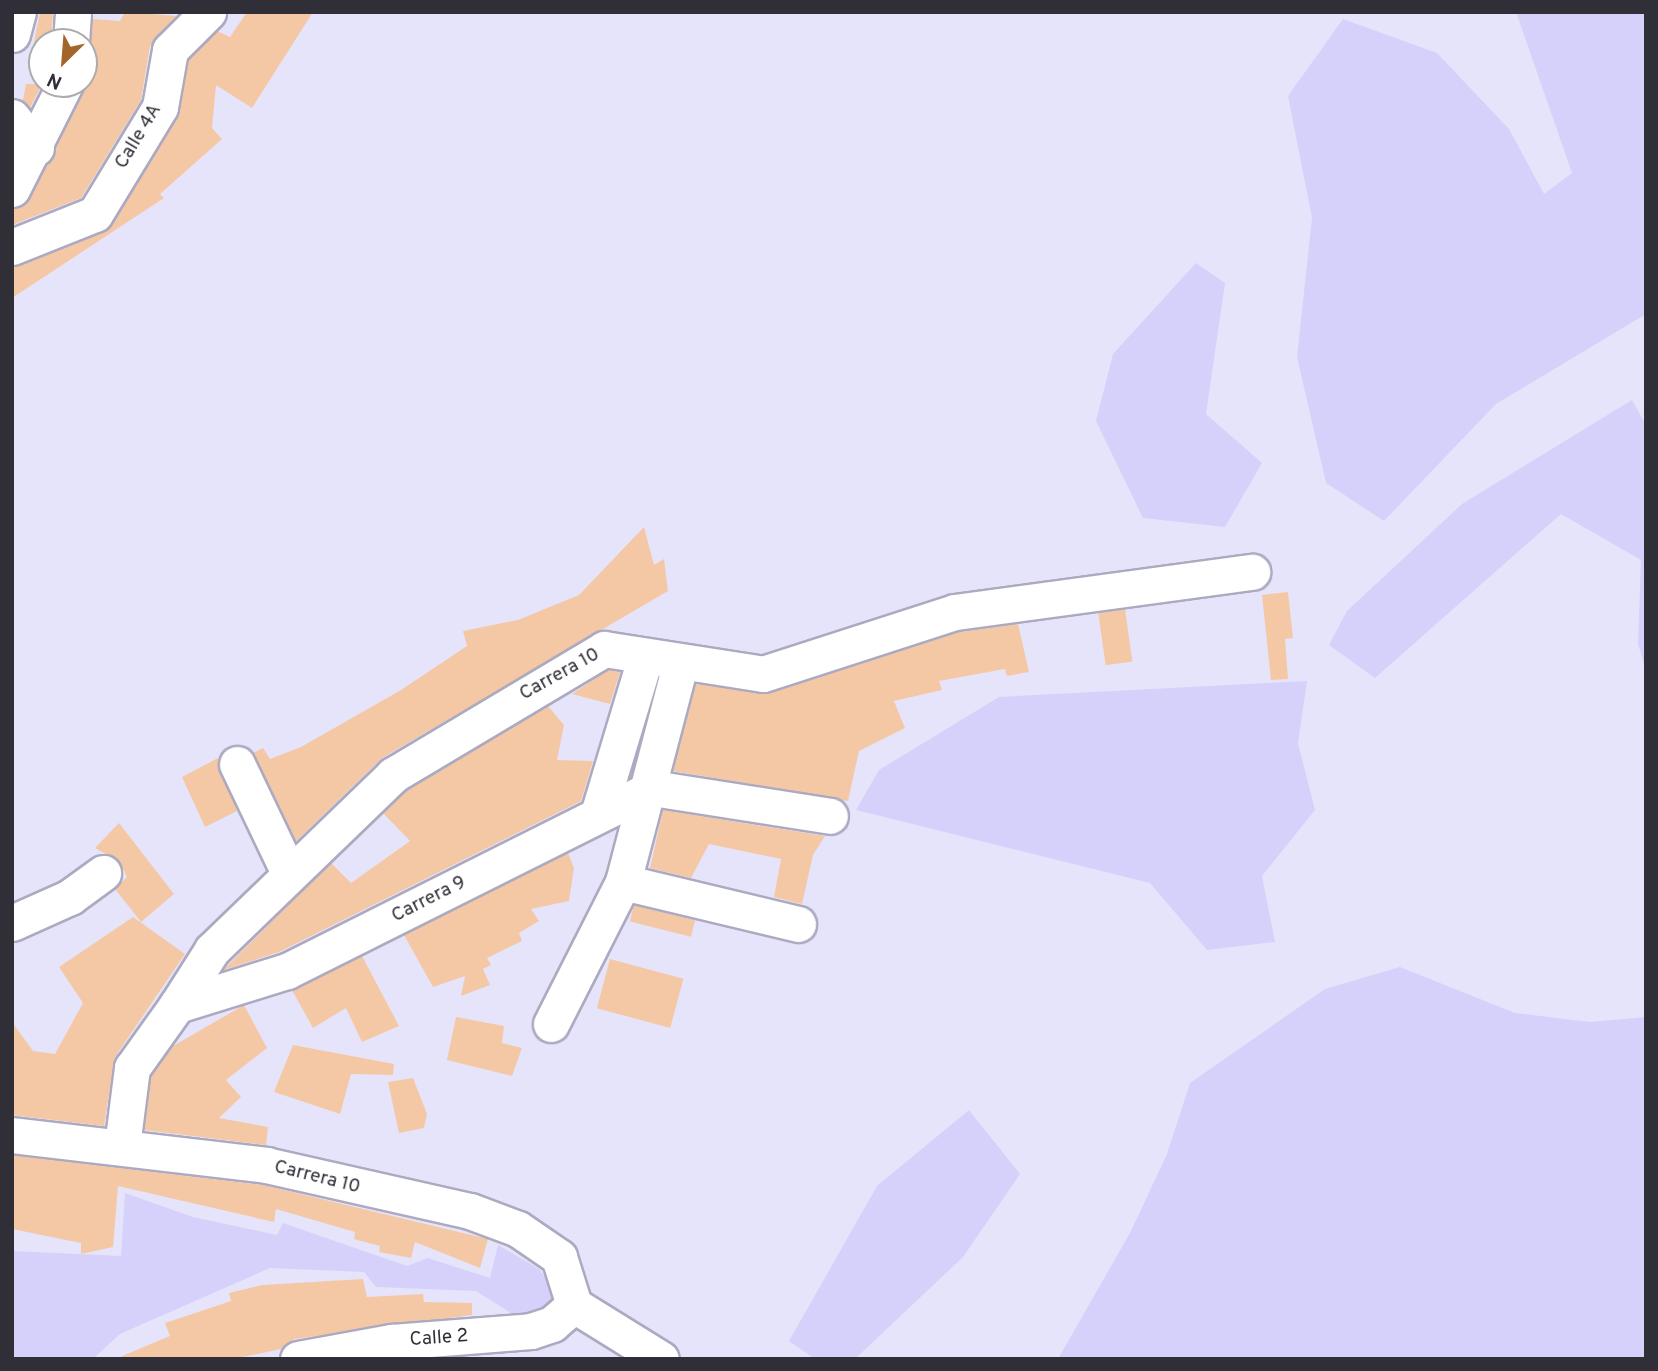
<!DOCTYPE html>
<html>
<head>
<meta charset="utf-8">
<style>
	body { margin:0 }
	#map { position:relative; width:1658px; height:1371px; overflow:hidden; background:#e6e4fb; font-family:Overpass,sans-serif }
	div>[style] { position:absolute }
	.green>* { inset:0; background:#d5d1fa }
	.building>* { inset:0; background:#f5c8a5; transform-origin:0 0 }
	.roads { filter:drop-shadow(2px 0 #acaac0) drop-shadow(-2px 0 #acaac0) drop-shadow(0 2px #acaac0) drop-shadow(0 -2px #acaac0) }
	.minor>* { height:35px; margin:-17.5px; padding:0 17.5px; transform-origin:17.5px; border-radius:17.5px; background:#fff }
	span { translate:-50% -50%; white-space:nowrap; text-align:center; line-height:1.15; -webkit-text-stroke:6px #fff; paint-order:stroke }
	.street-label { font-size:19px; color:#302f38 }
	.frame { position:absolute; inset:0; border:14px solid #302f38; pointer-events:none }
	.north { position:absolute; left:28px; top:28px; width:70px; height:70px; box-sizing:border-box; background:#fff; border:2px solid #acacaf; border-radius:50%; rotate:205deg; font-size:19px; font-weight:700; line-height:28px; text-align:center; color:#302f38 }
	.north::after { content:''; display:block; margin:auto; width:24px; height:32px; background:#a4652d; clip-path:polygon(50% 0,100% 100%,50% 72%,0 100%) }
</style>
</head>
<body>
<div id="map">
	<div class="green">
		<div style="clip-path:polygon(1516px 12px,1646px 12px,1646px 314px,1496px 404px,1384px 521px,1326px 483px,1297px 357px,1312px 218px,1288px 96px,1343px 19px,1437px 53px,1509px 129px,1544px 194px,1572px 173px)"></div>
		<div style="clip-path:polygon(1196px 263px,1225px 283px,1206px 414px,1262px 463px,1225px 527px,1143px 518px,1096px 421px,1113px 354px)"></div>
		<div style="clip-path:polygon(1632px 400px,1646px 425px,1646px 670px,1638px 644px,1641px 560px,1561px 514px,1375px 678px,1329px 645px,1347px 611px,1462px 504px)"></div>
		<div style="clip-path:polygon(1307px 681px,1298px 743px,1315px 810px,1262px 876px,1275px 942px,1207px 950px,1150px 883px,856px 810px,879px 770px,999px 697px)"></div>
		<div style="clip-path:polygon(1400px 967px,1515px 1013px,1590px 1022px,1646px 1017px,1646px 1359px,1058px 1359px,1130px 1233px,1167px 1154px,1190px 1083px,1325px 989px)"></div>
		<div style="clip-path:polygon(969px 1110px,1020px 1174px,963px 1257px,855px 1359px,815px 1359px,789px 1341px,877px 1186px)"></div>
		<div style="clip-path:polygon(125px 1193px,193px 1217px,277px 1235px,283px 1223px,407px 1266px,428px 1258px,490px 1278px,498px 1245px,539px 1269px,557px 1292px,548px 1310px,514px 1315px,476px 1291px,376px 1287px,364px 1272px,270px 1268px,120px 1334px,93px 1359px,12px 1359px,12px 1251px,121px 1256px)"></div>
	</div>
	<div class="building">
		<div style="clip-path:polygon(40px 12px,53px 12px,51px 42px,34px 42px)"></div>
		<div style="clip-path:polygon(125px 12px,176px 16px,150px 46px,141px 100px,81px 198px,12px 225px,12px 209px,30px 198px,83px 93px,93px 19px,120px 21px)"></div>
		<div style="clip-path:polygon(247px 12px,313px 12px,252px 108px,216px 85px,212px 128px,222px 139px,160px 194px,164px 198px,12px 298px,12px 267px,112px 224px,177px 117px,189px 60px,217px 31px,230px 37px)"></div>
		<div style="clip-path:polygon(26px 84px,42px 84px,30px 108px,23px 100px)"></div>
		<div style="clip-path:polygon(644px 527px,654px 565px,664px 559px,668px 591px,382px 758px,296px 841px,253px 753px,263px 748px,270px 759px,301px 747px,401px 690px,467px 646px,463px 631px,518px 620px,579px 595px)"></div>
		<div style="clip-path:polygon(1288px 592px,1293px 638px,1285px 639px,1288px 679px,1271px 680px,1262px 595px)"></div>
		<div style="left:1125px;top:609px;width:53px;height:27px;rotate:82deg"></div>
		<div style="clip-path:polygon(1018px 624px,1029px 672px,1007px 676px,1005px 669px,939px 681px,942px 690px,894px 701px,905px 728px,859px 751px,848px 801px,673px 771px,696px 684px,769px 693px,959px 632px)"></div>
		<div style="clip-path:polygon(608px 670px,620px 672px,610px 704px,572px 694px)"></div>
		<div style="clip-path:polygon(548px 706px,564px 725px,557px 760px,593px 761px,581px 801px,279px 952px,223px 970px,331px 863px,351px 883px,410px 841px,383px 813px,405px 791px)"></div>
		<div style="clip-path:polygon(218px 758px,237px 811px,205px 827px,182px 777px)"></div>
		<div style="clip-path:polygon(663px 810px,825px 836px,813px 855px,802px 904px,774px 897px,781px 859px,709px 844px,691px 878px,650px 868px)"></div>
		<div style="clip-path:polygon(119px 823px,174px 894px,141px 922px,115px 889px,127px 877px,120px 862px,95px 848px)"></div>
		<div style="clip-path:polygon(568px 853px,574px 868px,569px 901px,531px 909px,539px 921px,519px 933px,522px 941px,487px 958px,491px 965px,483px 969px,490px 985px,461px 996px,465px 976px,433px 987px,404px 935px)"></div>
		<div style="left:634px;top:905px;width:63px;height:17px;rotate:14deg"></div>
		<div style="clip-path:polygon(133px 917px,185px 954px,115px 1057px,104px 1126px,12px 1115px,12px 1022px,33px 1051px,55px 1054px,83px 1003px,59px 967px)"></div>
		<div style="clip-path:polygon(362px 956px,399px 1026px,362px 1042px,346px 1008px,313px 1028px,292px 990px)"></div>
		<div style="left:610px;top:959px;width:76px;height:51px;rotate:15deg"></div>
		<div style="clip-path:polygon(244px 1005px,267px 1048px,226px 1080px,241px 1097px,219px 1118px,268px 1127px,266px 1145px,144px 1130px,151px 1076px,173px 1046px)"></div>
		<div style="clip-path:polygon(456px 1017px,504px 1026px,502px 1043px,522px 1048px,512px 1076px,447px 1060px)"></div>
		<div style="clip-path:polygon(293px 1045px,394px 1064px,393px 1075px,351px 1074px,340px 1114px,274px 1092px)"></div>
		<div style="clip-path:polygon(413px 1078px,427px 1114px,424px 1128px,399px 1133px,388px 1082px)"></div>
		<div style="clip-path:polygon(12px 1155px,263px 1185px,488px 1239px,480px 1268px,415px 1242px,411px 1258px,379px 1252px,380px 1246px,354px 1239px,355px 1232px,276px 1209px,274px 1222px,118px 1186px,113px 1247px,81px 1254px,81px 1243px,12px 1229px)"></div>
		<div style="clip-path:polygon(363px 1279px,367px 1297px,423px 1294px,424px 1302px,472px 1303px,472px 1315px,294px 1339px,281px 1349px,233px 1359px,115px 1359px,170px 1336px,165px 1323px,231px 1301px,229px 1293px,262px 1285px)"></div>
	</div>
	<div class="roads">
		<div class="minor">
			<div style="left:12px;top:34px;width:23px;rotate:-75deg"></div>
			<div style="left:71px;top:42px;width:30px;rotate:-86deg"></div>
			<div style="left:12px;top:117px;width:39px;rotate:52deg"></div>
			<div style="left:12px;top:189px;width:118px;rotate:-63.2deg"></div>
			<div style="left:12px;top:247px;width:89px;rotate:-21.7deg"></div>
			<div style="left:95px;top:214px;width:125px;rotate:-58.7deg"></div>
			<div style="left:160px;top:107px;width:58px;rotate:-80deg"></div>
			<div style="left:170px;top:50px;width:54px;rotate:-45deg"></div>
			<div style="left:237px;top:764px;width:119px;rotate:64.5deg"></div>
			<div style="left:598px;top:814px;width:163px;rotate:-73.2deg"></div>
			<div style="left:623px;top:882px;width:180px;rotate:13.5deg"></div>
			<div style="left:12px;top:923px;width:64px;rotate:-24.1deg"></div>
			<div style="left:70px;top:897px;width:41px;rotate:-36deg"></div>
			<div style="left:177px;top:1005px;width:65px;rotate:-57.5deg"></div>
			<div style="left:212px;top:950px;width:252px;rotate:-44deg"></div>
			<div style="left:393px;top:775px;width:246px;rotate:-30.8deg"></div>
			<div style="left:604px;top:649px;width:161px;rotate:8.9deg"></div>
			<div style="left:763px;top:674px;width:202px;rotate:-17.9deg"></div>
			<div style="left:955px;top:612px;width:300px;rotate:-7.7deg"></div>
			<div style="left:551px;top:1024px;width:159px;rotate:-63.1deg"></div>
			<div style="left:623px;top:882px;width:224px;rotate:-75.3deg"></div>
			<div style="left:12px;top:1135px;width:256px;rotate:6.7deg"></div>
			<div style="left:266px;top:1165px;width:209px;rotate:12.7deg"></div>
			<div style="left:470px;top:1211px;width:51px;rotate:20.6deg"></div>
			<div style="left:518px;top:1229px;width:50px;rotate:34.3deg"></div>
			<div style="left:559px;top:1257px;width:50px;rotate:72.6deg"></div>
			<div style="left:122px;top:1146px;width:79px;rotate:-82.7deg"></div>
			<div style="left:132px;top:1068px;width:77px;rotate:-54.5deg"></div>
			<div style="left:177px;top:1005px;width:115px;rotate:-17.2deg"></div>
			<div style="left:287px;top:971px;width:408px;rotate:-26.6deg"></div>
			<div style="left:652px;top:788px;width:180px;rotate:8.9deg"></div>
			<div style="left:574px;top:1305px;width:102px;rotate:31.8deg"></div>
			<div style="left:298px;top:1359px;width:96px;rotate:-10.3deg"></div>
			<div style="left:392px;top:1342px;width:139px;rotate:-4.5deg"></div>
			<div style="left:531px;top:1331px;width:22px;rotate:-18deg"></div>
			<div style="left:552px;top:1324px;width:29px;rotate:-41deg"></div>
		</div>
	</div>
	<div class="street-label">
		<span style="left:139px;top:137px;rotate:-59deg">Calle 4A</span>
		<span style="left:560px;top:675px;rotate:-29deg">Carrera 10</span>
		<span style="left:429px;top:900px;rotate:-27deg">Carrera 9</span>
		<span style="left:317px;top:1178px;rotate:14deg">Carrera 10</span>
		<span style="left:439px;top:1339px;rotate:-4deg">Calle 2</span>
	</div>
	<div class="frame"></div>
	<div class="north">N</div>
</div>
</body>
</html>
